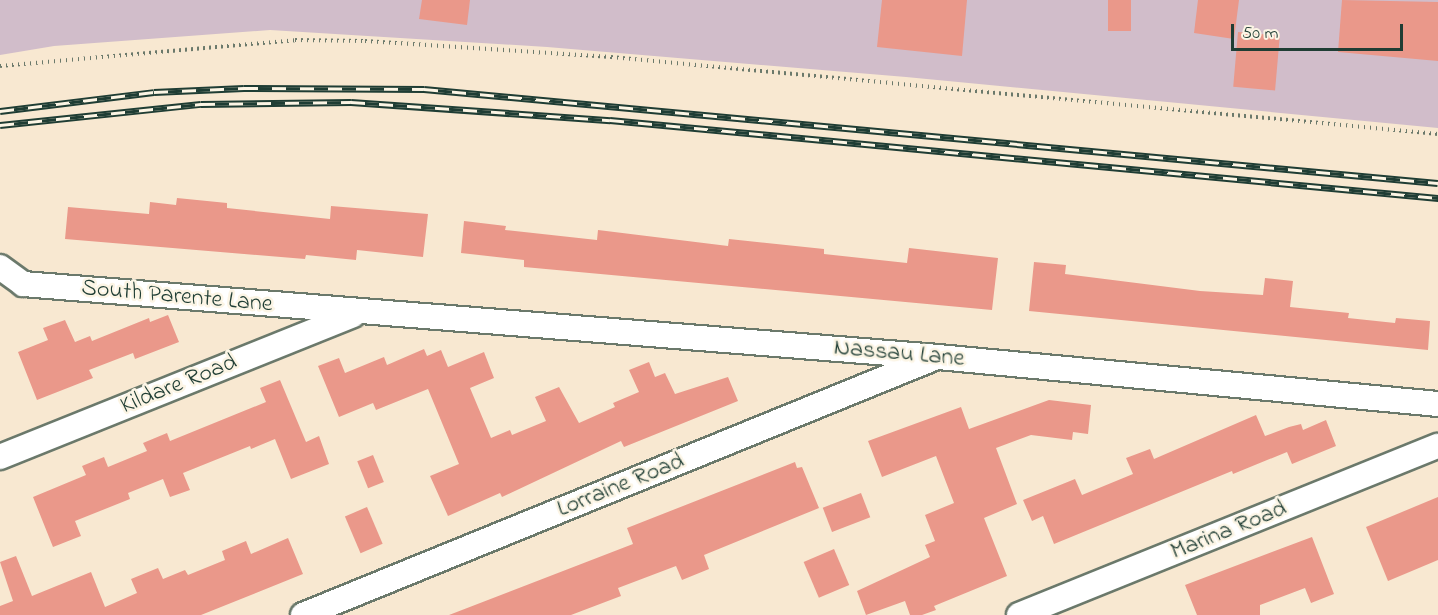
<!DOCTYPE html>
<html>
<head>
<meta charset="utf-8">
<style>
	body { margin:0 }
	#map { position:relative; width:1438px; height:615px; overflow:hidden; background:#f8e8d1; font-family:"Indie Flower",sans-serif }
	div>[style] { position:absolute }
	.industrial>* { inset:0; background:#d1bdca }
	.building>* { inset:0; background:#ea988a; transform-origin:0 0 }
	.path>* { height:4px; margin-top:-2px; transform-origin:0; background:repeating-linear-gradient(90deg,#6b796b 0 1.5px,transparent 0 6px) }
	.roads { filter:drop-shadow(2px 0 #6b796b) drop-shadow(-2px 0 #6b796b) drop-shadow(0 2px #6b796b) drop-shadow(0 -2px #6b796b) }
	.minor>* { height:24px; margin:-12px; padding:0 12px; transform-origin:12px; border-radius:12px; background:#fff }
	.rail>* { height:7px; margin-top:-3.5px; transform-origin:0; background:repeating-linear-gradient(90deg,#fcf5e5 0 14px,#1f3d34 0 28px); box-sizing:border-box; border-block:2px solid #1f3d34 }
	span { translate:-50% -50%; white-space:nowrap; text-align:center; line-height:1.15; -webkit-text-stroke:5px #fcf5e5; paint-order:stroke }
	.street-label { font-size:24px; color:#1f3d34 }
	.scale { position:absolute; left:1231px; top:24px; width:172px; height:27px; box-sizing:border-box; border:3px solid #1f3d34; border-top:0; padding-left:8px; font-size:18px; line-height:21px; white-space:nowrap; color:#1f3d34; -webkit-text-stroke:4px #fcf5e5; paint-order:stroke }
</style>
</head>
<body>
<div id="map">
	<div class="industrial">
		<div style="clip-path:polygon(0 0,1438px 0,1438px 128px,906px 77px,547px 47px,270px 30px,54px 46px,0 55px)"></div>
	</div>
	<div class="building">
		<div style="clip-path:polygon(422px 0,470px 0,467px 25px,419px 19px)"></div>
		<div style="clip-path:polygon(882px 0,967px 0,962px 56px,877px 47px)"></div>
		<div style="left:1108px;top:0;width:23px;height:31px"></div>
		<div style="clip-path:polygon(1198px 0,1239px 0,1234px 39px,1194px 33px)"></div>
		<div style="clip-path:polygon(1342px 0,1438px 2px,1438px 61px,1338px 52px)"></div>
		<div style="left:1238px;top:32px;width:42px;height:55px;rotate:5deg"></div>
		<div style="clip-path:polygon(177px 198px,227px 203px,227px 208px,330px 219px,331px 206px,428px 214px,423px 257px,357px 250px,356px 260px,306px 255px,305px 259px,65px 239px,68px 207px,149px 214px,150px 202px,176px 205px)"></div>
		<div style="clip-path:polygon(464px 221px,506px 226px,505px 230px,597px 240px,598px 230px,728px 246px,729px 239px,824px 249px,824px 254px,907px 263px,909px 248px,998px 258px,992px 310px,524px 267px,524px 260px,461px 253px)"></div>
		<div style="clip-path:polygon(1034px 262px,1066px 265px,1065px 274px,1200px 291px,1263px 295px,1265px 278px,1293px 281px,1290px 307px,1349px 313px,1348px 318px,1395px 323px,1396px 318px,1430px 321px,1428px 350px,1029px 311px)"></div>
		<div style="clip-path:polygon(168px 315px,179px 342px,135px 359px,133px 353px,89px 370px,93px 378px,37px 400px,18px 352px,48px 340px,43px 328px,65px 320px,75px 342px,90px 336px,92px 341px,149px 318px,150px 322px)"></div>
		<div style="clip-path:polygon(424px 349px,427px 356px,441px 350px,448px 367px,484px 352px,494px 378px,470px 388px,491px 438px,510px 430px,512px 435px,546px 421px,535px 397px,559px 387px,579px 423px,615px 407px,613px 403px,639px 392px,629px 370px,649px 362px,655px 377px,665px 373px,675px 394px,728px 377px,738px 401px,624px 447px,621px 441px,502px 497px,500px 493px,448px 516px,430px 476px,459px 464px,428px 389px,376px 410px,373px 403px,339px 417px,318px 366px,339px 358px,345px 373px,384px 357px,387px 365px)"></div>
		<div style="clip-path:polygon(280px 380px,306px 442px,319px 436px,329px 464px,291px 479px,275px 439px,251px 449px,250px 446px,183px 473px,190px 490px,170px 497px,163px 479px,128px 493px,130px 499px,75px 521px,81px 536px,53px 547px,33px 497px,86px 475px,82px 466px,104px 457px,108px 467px,147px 451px,143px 443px,167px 433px,170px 441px,266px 402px,260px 388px)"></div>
		<div style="clip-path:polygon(1049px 400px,1091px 405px,1088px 434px,1073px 432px,1072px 440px,1031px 435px,996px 448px,1017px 504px,984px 518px,1007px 576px,934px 606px,936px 610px,922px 615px,910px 615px,905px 601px,866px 615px,857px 591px,930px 557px,925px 545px,935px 541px,925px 515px,954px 503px,936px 456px,882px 477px,868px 441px,961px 407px,969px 429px)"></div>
		<div style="clip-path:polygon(1256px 415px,1265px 436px,1289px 427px,1301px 424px,1303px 430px,1326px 420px,1336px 446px,1292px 464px,1287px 452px,1233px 474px,1232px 471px,1054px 544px,1043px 516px,1032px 521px,1023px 500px,1075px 479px,1082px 495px,1133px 474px,1126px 458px,1150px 449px,1154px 459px)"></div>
		<div style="left:373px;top:455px;width:29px;height:17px;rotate:68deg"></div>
		<div style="clip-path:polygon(795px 462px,797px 468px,802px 467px,819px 508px,704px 555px,709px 569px,682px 580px,676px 566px,618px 588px,621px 596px,571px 615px,449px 615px,633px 544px,627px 528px)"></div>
		<div style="left:861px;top:493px;width:26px;height:41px;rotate:69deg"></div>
		<div style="clip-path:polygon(1438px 497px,1438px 560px,1388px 581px,1366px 527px)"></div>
		<div style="left:367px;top:507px;width:40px;height:24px;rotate:67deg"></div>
		<div style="clip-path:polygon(1312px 537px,1334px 594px,1311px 603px,1305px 588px,1260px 605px,1260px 615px,1197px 615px,1185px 585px)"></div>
		<div style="clip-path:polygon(288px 538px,303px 574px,201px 615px,0 615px,0 606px,13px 601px,0 562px,16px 556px,32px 596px,91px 572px,105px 607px,137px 593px,131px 579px,158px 568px,163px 579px,185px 570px,188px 575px,225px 560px,222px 551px,246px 541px,251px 554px)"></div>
		<div style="left:834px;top:549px;width:39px;height:33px;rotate:67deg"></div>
	</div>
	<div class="path">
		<div style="left:0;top:66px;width:296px;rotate:-5deg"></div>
		<div style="left:295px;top:40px;width:70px;rotate:0.8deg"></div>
		<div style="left:365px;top:41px;width:247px;rotate:3.7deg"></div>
		<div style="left:611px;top:57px;width:831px;rotate:5.32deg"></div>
	</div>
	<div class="roads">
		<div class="minor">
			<div style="left:0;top:267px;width:29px;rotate:36deg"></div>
			<div style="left:23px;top:284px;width:918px;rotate:4.56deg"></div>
			<div style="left:938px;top:357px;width:502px;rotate:5.37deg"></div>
			<div style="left:0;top:457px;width:380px;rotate:-21.9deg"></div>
			<div style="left:303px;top:615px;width:679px;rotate:-22.15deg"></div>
			<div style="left:1019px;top:615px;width:452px;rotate:-22deg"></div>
		</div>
	</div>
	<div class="rail">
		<div style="left:0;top:111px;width:155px;rotate:-7deg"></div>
		<div style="left:154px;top:92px;width:90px;rotate:-2.5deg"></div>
		<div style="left:244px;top:88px;width:180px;rotate:0.3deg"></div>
		<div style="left:424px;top:89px;width:1018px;rotate:5.3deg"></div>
		<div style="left:0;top:125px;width:202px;rotate:-6deg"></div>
		<div style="left:201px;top:104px;width:150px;rotate:-0.8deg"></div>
		<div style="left:351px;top:102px;width:260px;rotate:4deg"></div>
		<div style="left:610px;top:120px;width:832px;rotate:5.38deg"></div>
	</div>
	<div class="street-label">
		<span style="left:177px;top:297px;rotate:5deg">South Parente Lane</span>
		<span style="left:899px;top:354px;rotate:5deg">Nassau Lane</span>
		<span style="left:179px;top:385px;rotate:-22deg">Kildare Road</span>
		<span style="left:621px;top:486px;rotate:-22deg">Lorraine Road</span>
		<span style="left:1229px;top:531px;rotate:-22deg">Marina Road</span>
	</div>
	<div class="scale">50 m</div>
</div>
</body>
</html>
